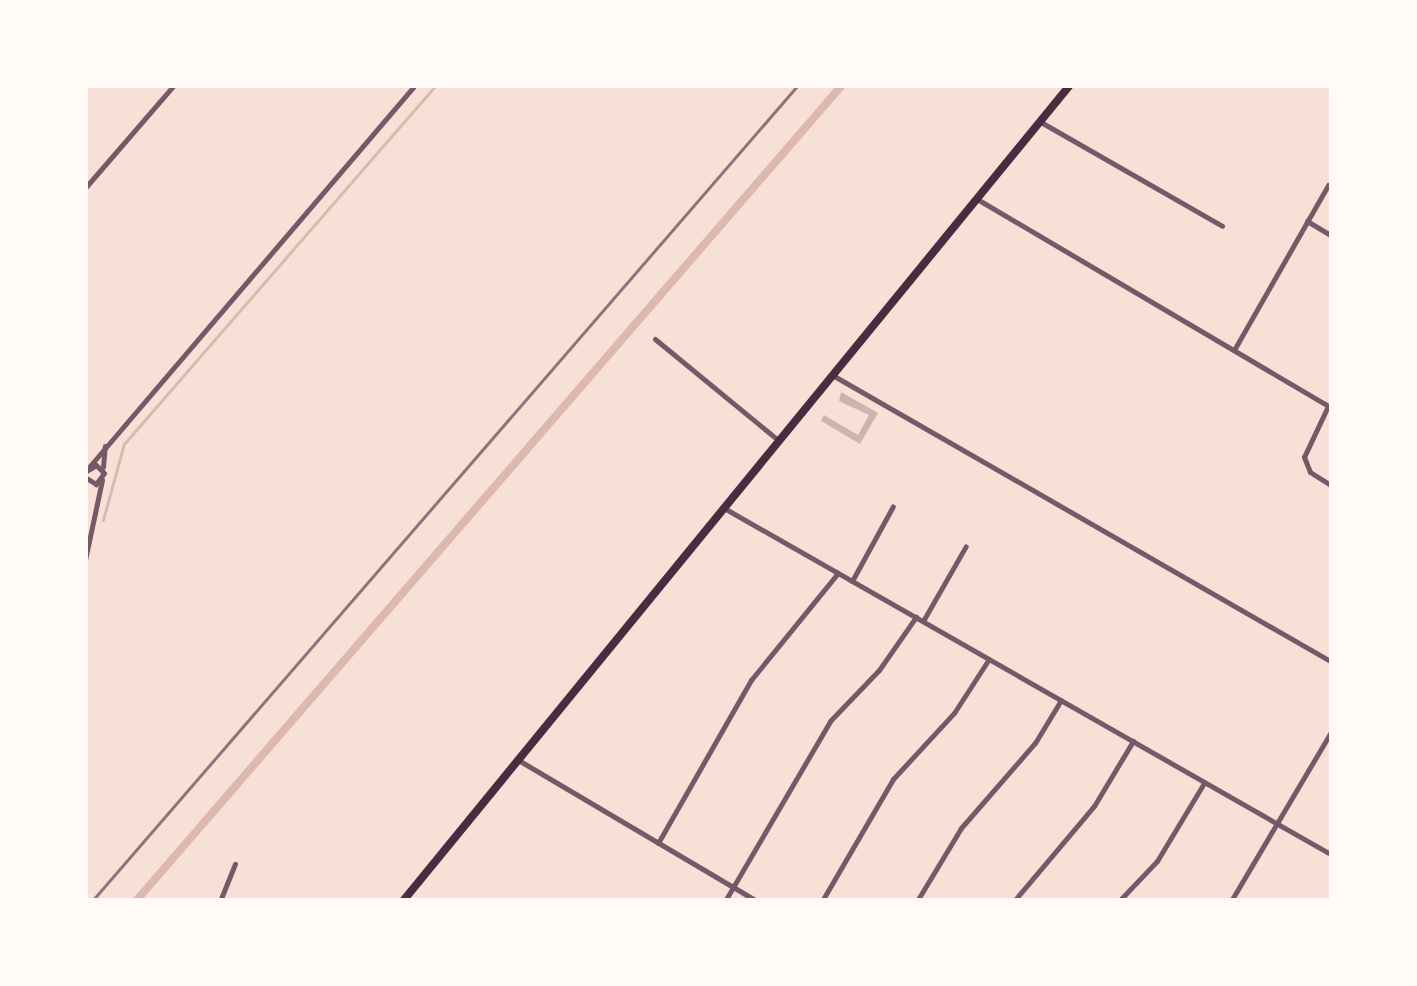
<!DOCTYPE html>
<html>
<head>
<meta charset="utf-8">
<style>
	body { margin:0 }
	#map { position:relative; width:1417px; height:986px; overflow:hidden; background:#f7e1d7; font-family:Arial,sans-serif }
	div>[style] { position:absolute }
	.stream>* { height:2.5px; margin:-1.25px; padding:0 1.25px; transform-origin:1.25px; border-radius:1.25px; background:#dcb8b0 }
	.canal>* { height:8px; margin:-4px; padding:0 4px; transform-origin:4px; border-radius:4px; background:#dcb8b0 }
	.building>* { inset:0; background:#ccb4b1 }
	.minor>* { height:5px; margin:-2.5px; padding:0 2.5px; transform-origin:2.5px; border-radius:2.5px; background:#755966 }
	.tertiary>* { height:5px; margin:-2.5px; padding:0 2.5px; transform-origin:2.5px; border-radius:2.5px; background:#755966 }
	.primary>* { height:8px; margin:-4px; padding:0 4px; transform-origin:4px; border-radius:4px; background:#4a2c40 }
	.rail>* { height:2.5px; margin:-1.25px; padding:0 1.25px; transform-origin:1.25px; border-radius:1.25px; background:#8f747c }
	span { translate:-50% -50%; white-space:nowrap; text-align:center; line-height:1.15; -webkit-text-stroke:10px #fffaf5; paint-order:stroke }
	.frame { position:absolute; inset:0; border:88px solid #fffaf5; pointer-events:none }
</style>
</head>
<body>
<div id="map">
	<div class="stream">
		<div style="left:103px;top:520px;width:79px;rotate:-74.6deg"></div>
		<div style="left:124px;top:444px;width:476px;rotate:-49deg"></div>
	</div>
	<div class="canal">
		<div style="left:136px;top:901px;width:1079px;rotate:-49.13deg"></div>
	</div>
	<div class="building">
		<div style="clip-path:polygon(841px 392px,878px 413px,860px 444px,821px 421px,824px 415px,858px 435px,869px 415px,839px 401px)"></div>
	</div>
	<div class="minor">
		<div style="left:1039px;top:121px;width:211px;rotate:29.8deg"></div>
		<div style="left:85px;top:188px;width:136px;rotate:-49.2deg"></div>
		<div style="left:1307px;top:221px;width:29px;rotate:31deg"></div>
		<div style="left:655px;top:339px;width:161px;rotate:39.4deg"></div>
		<div style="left:1234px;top:350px;width:190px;rotate:-60.3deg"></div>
		<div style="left:834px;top:376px;width:574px;rotate:29.87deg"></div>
		<div style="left:1328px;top:406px;width:56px;rotate:115.2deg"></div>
		<div style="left:1304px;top:457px;width:16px;rotate:68deg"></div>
		<div style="left:1310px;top:472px;width:26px;rotate:32deg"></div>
		<div style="left:852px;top:581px;width:85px;rotate:-61.3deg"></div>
		<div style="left:923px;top:621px;width:86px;rotate:-60.2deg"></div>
		<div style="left:658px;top:843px;width:188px;rotate:-60.3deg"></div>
		<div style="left:751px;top:680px;width:138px;rotate:-50.9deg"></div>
		<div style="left:220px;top:901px;width:40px;rotate:-68deg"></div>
		<div style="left:725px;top:901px;width:208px;rotate:-59.7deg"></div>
		<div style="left:830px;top:721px;width:71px;rotate:-46.1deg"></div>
		<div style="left:879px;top:670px;width:65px;rotate:-55.1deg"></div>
		<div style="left:822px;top:901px;width:141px;rotate:-59.8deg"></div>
		<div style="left:893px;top:779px;width:90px;rotate:-47.3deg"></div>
		<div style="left:954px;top:713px;width:64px;rotate:-57.1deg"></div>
		<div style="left:917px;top:901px;width:85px;rotate:-58.9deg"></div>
		<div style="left:961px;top:828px;width:113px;rotate:-49deg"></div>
		<div style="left:1035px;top:743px;width:50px;rotate:-58.8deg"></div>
		<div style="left:1014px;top:901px;width:124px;rotate:-49.9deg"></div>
		<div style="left:1094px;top:806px;width:76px;rotate:-59deg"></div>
		<div style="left:1119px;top:901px;width:55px;rotate:-46.5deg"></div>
		<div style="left:1157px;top:861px;width:91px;rotate:-58.9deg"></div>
	</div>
	<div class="tertiary">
		<div style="left:977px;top:199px;width:412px;rotate:30.5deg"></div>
		<div style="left:89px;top:467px;width:502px;rotate:-49.52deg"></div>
		<div style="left:103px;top:467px;width:21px;rotate:-85deg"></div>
		<div style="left:85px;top:472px;width:13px;rotate:-32deg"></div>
		<div style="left:96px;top:465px;width:11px;rotate:45deg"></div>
		<div style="left:104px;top:473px;width:14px;rotate:126deg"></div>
		<div style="left:96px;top:484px;width:13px;rotate:-148deg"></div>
		<div style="left:724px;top:508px;width:700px;rotate:29.71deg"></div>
		<div style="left:85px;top:560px;width:82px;rotate:-78deg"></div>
		<div style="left:520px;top:761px;width:275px;rotate:30.6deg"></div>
		<div style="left:1231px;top:901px;width:199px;rotate:-59.4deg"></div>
	</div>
	<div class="primary">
		<div style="left:403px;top:901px;width:1054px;rotate:-50.74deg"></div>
	</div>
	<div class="rail">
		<div style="left:92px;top:901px;width:1079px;rotate:-49.13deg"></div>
	</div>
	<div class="frame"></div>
</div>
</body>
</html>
